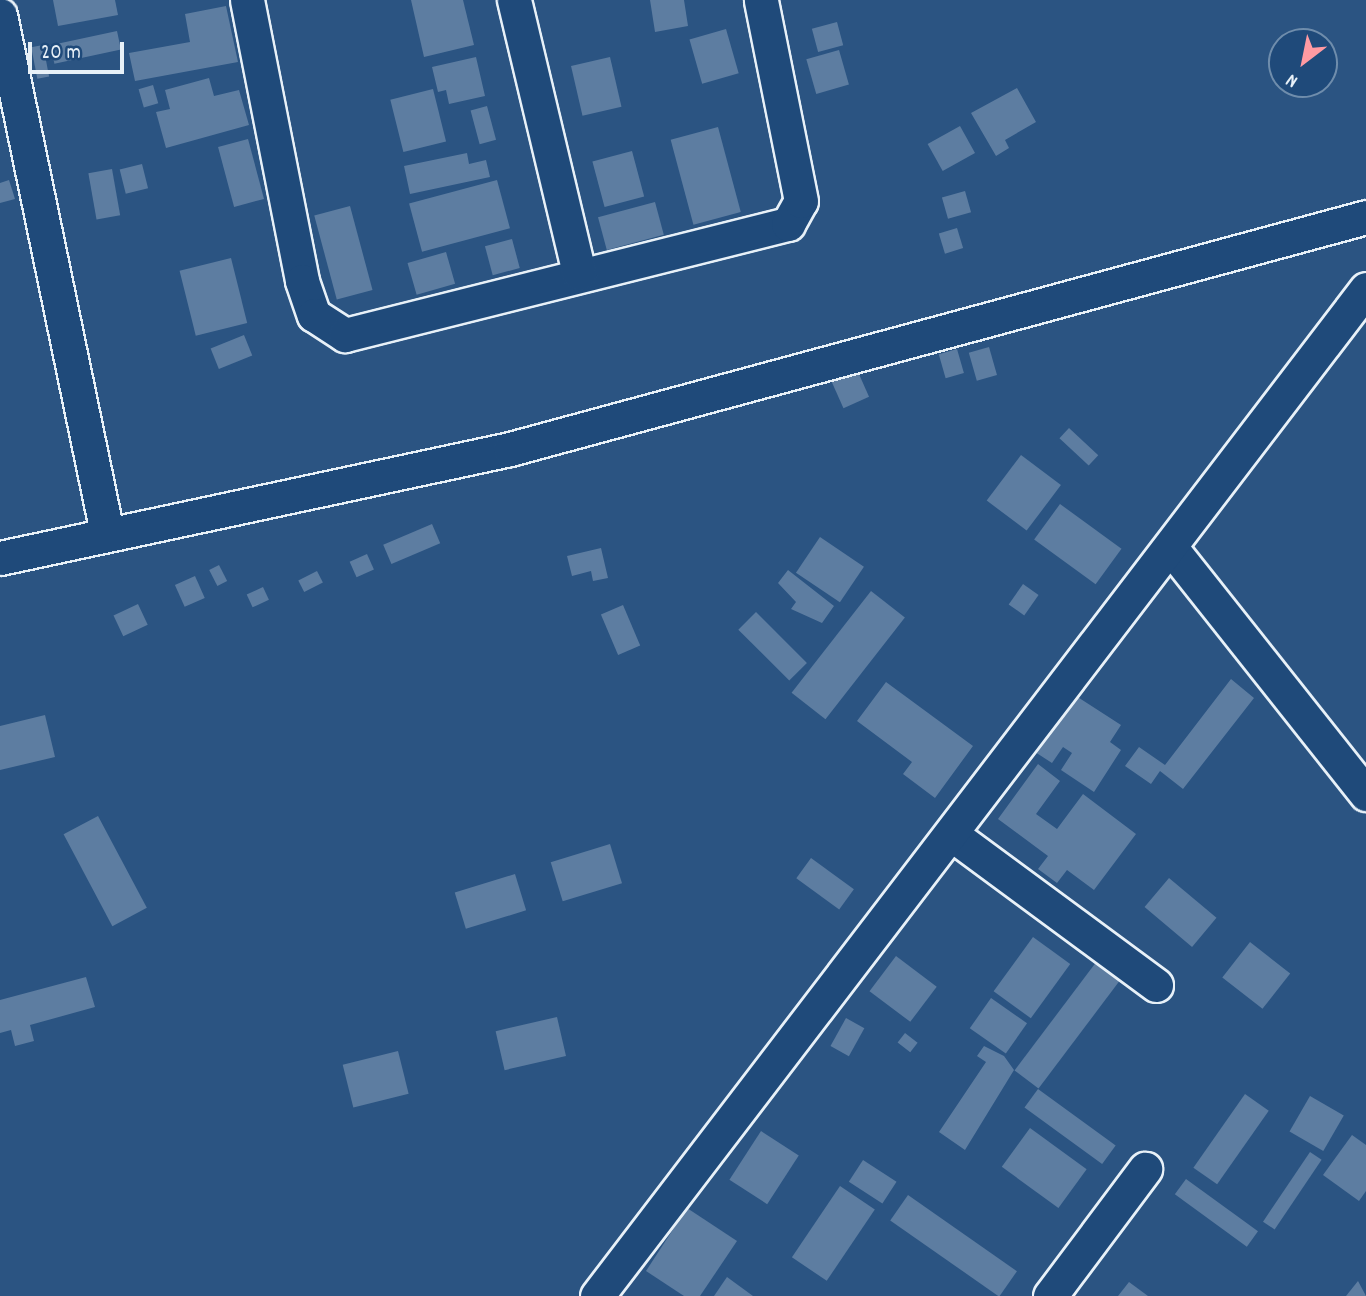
<!DOCTYPE html>
<html>
<head>
<meta charset="utf-8">
<style>
	body { margin:0 }
	#map { position:relative; width:1366px; height:1296px; overflow:hidden; background:#2b5482; font-family:Dekko,sans-serif }
	div>[style] { position:absolute }
	.building>* { inset:0; background:#5d7da1; transform-origin:0 0 }
	.roads { filter:drop-shadow(2px 0 #e8f1f8) drop-shadow(-2px 0 #e8f1f8) drop-shadow(0 2px #e8f1f8) drop-shadow(0 -2px #e8f1f8) }
	.minor>* { height:33px; margin:-16.5px; padding:0 16.5px; transform-origin:16.5px; border-radius:16.5px; background:#1f4a7a }
	span { translate:-50% -50%; white-space:nowrap; text-align:center; line-height:1.15; -webkit-text-stroke:5px #1f4a7a; paint-order:stroke }
	.north { position:absolute; left:1268px; top:28px; width:70px; height:70px; box-sizing:border-box; background:#1f4a7a; border:2px solid #6f8dac; border-radius:50%; rotate:212deg; font-size:19px; font-weight:700; line-height:28px; text-align:center; color:#e8f1f8 }
	.north::after { content:''; display:block; margin:auto; width:24px; height:32px; background:#ff9aa2; clip-path:polygon(50% 0,100% 100%,50% 72%,0 100%) }
	.scale { position:absolute; left:28px; top:42px; width:96px; height:32px; box-sizing:border-box; border:4px solid #e8f1f8; border-top:0; padding-left:9px; font-size:21px; line-height:24px; white-space:nowrap; color:#e8f1f8; -webkit-text-stroke:5px #1f4a7a; paint-order:stroke }
</style>
</head>
<body>
<div id="map">
	<div class="building">
		<div style="clip-path:polygon(53px 0,115px 0,118px 15px,58px 26px)"></div>
		<div style="clip-path:polygon(411px 0,463px 0,474px 45px,424px 57px)"></div>
		<div style="clip-path:polygon(650px 0,684px 0,688px 26px,655px 32px)"></div>
		<div style="clip-path:polygon(226px 6px,238px 62px,135px 81px,129px 53px,190px 42px,185px 14px)"></div>
		<div style="left:837px;top:22px;width:24px;height:26px;rotate:75deg"></div>
		<div style="left:726px;top:29px;width:46px;height:38px;rotate:74deg"></div>
		<div style="left:117px;top:31px;width:19px;height:68px;rotate:78deg"></div>
		<div style="left:43px;top:45px;width:32px;height:12px;rotate:79deg"></div>
		<div style="left:839px;top:50px;width:36px;height:34px;rotate:74deg"></div>
		<div style="clip-path:polygon(476px 57px,485px 96px,449px 104px,446px 90px,438px 92px,432px 67px)"></div>
		<div style="left:610px;top:57px;width:51px;height:40px;rotate:77deg"></div>
		<div style="clip-path:polygon(209px 78px,214px 96px,239px 90px,249px 125px,166px 148px,156px 112px,170px 109px,165px 90px)"></div>
		<div style="left:153px;top:85px;width:19px;height:15px;rotate:74deg"></div>
		<div style="clip-path:polygon(1017px 88px,1036px 122px,1005px 140px,1009px 148px,996px 156px,971px 113px)"></div>
		<div style="left:433px;top:89px;width:54px;height:44px;rotate:76deg"></div>
		<div style="left:487px;top:106px;width:35px;height:17px;rotate:75deg"></div>
		<div style="left:960px;top:126px;width:31px;height:37px;rotate:61deg"></div>
		<div style="left:718px;top:127px;width:88px;height:49px;rotate:75deg"></div>
		<div style="left:248px;top:139px;width:62px;height:31px;rotate:75deg"></div>
		<div style="left:632px;top:151px;width:47px;height:41px;rotate:75deg"></div>
		<div style="clip-path:polygon(467px 153px,469px 164px,486px 160px,490px 177px,410px 194px,404px 166px)"></div>
		<div style="left:142px;top:164px;width:25px;height:23px;rotate:76deg"></div>
		<div style="left:112px;top:169px;width:47px;height:24px;rotate:80deg"></div>
		<div style="clip-path:polygon(9px 180px,15px 199px,0 203px,0 183px)"></div>
		<div style="left:497px;top:180px;width:50px;height:91px;rotate:75deg"></div>
		<div style="left:965px;top:191px;width:22px;height:24px;rotate:74deg"></div>
		<div style="left:655px;top:202px;width:34px;height:59px;rotate:75deg"></div>
		<div style="left:350px;top:206px;width:87px;height:37px;rotate:75deg"></div>
		<div style="left:957px;top:228px;width:21px;height:19px;rotate:73deg"></div>
		<div style="left:512px;top:239px;width:30px;height:28px;rotate:75deg"></div>
		<div style="left:446px;top:252px;width:33px;height:40px;rotate:74deg"></div>
		<div style="left:231px;top:258px;width:67px;height:53px;rotate:76deg"></div>
		<div style="left:244px;top:335px;width:22px;height:36px;rotate:68deg"></div>
		<div style="left:989px;top:347px;width:29px;height:21px;rotate:74deg"></div>
		<div style="left:957px;top:349px;width:25px;height:19px;rotate:74deg"></div>
		<div style="left:854px;top:363px;width:37px;height:28px;rotate:66deg"></div>
		<div style="left:1069px;top:428px;width:40px;height:14px;rotate:43deg"></div>
		<div style="left:1021px;top:455px;width:50px;height:57px;rotate:37deg"></div>
		<div style="left:1060px;top:504px;width:76px;height:44px;rotate:36deg"></div>
		<div style="left:432px;top:524px;width:21px;height:53px;rotate:67deg"></div>
		<div style="left:820px;top:537px;width:53px;height:43px;rotate:34deg"></div>
		<div style="clip-path:polygon(601px 548px,608px 578px,593px 581px,591px 571px,572px 576px,567px 556px)"></div>
		<div style="left:367px;top:554px;width:17px;height:19px;rotate:66deg"></div>
		<div style="left:219px;top:565px;width:18px;height:11px;rotate:63deg"></div>
		<div style="clip-path:polygon(788px 570px,834px 606px,822px 623px,791px 609px,796px 602px,778px 583px)"></div>
		<div style="left:317px;top:571px;width:13px;height:21px;rotate:63deg"></div>
		<div style="left:195px;top:576px;width:24px;height:22px;rotate:66deg"></div>
		<div style="left:1023px;top:584px;width:19px;height:25px;rotate:35deg"></div>
		<div style="left:263px;top:587px;width:14px;height:18px;rotate:65deg"></div>
		<div style="left:871px;top:591px;width:43px;height:129px;rotate:38deg"></div>
		<div style="left:138px;top:604px;width:23px;height:27px;rotate:65deg"></div>
		<div style="left:623px;top:605px;width:44px;height:24px;rotate:67deg"></div>
		<div style="left:756px;top:612px;width:72px;height:25px;rotate:45deg"></div>
		<div style="clip-path:polygon(1231px 679px,1254px 698px,1183px 789px,1160px 771px,1151px 784px,1125px 766px,1139px 747px,1165px 765px)"></div>
		<div style="clip-path:polygon(886px 682px,973px 746px,935px 798px,903px 774px,912px 762px,857px 721px)"></div>
		<div style="clip-path:polygon(1073px 694px,1121px 725px,1110px 742px,1121px 750px,1094px 792px,1061px 770px,1072px 753px,1063px 747px,1052px 763px,1035px 752px)"></div>
		<div style="clip-path:polygon(45px 715px,55px 757px,0 770px,0 726px)"></div>
		<div style="clip-path:polygon(1038px 764px,1060px 781px,1036px 814px,1057px 829px,1083px 794px,1136px 834px,1094px 890px,1067px 870px,1057px 883px,1038px 869px,1048px 856px,998px 819px)"></div>
		<div style="left:98px;top:816px;width:104px;height:39px;rotate:62deg"></div>
		<div style="left:610px;top:844px;width:41px;height:62px;rotate:73deg"></div>
		<div style="left:811px;top:858px;width:53px;height:25px;rotate:36deg"></div>
		<div style="left:515px;top:874px;width:38px;height:63px;rotate:73deg"></div>
		<div style="left:1169px;top:878px;width:62px;height:38px;rotate:40deg"></div>
		<div style="left:1033px;top:937px;width:46px;height:67px;rotate:36deg"></div>
		<div style="left:1250px;top:942px;width:51px;height:45px;rotate:38deg"></div>
		<div style="left:896px;top:956px;width:51px;height:44px;rotate:37deg"></div>
		<div style="left:1097px;top:961px;width:30px;height:137px;rotate:37deg"></div>
		<div style="clip-path:polygon(86px 977px,95px 1007px,30px 1025px,34px 1041px,15px 1046px,11px 1030px,0 1033px,0 1000px)"></div>
		<div style="left:991px;top:998px;width:44px;height:37px;rotate:35deg"></div>
		<div style="left:557px;top:1017px;width:40px;height:63px;rotate:77deg"></div>
		<div style="left:846px;top:1018px;width:21px;height:32px;rotate:29deg"></div>
		<div style="left:905px;top:1033px;width:16px;height:12px;rotate:38deg"></div>
		<div style="clip-path:polygon(984px 1046px,1004px 1056px,1014px 1070px,965px 1150px,939px 1132px,986px 1062px,977px 1056px)"></div>
		<div style="left:398px;top:1051px;width:44px;height:57px;rotate:76deg"></div>
		<div style="left:1038px;top:1089px;width:96px;height:23px;rotate:36deg"></div>
		<div style="left:1245px;top:1094px;width:29px;height:90px;rotate:35deg"></div>
		<div style="left:1310px;top:1096px;width:39px;height:41px;rotate:30deg"></div>
		<div style="left:1030px;top:1128px;width:70px;height:48px;rotate:36deg"></div>
		<div style="left:761px;top:1131px;width:45px;height:58px;rotate:33deg"></div>
		<div style="clip-path:polygon(1352px 1135px,1366px 1145px,1366px 1191px,1359px 1201px,1323px 1175px)"></div>
		<div style="left:1310px;top:1152px;width:14px;height:84px;rotate:34deg"></div>
		<div style="left:863px;top:1160px;width:40px;height:26px;rotate:33deg"></div>
		<div style="left:1186px;top:1179px;width:89px;height:19px;rotate:36deg"></div>
		<div style="left:840px;top:1186px;width:42px;height:86px;rotate:34deg"></div>
		<div style="left:908px;top:1195px;width:133px;height:31px;rotate:35deg"></div>
		<div style="clip-path:polygon(687px 1208px,737px 1241px,700px 1296px,684px 1296px,646px 1271px)"></div>
		<div style="clip-path:polygon(727px 1277px,753px 1296px,714px 1296px)"></div>
		<div style="clip-path:polygon(1358px 1281px,1366px 1296px,1346px 1296px)"></div>
		<div style="clip-path:polygon(1129px 1282px,1148px 1296px,1118px 1296px)"></div>
	</div>
	<div class="roads">
		<div class="minor">
			<div style="left:247px;top:0;width:286px;rotate:78.9deg"></div>
			<div style="left:302px;top:281px;width:36px;rotate:71deg"></div>
			<div style="left:314px;top:315px;width:37px;rotate:33deg"></div>
			<div style="left:345px;top:335px;width:457px;rotate:-14.1deg"></div>
			<div style="left:788px;top:224px;width:26px;rotate:-61deg"></div>
			<div style="left:801px;top:201px;width:205px;rotate:-101.3deg"></div>
			<div style="left:514px;top:0;width:281px;rotate:76.6deg"></div>
			<div style="left:0;top:15px;width:529px;rotate:78.33deg"></div>
			<div style="left:1171px;top:548px;width:314px;rotate:51.6deg"></div>
			<div style="left:0;top:558px;width:522px;rotate:-12.06deg"></div>
			<div style="left:510px;top:449px;width:887px;rotate:-15.16deg"></div>
			<div style="left:954px;top:836px;width:251px;rotate:36.4deg"></div>
			<div style="left:597px;top:1296px;width:1267px;rotate:-52.63deg"></div>
			<div style="left:1050px;top:1296px;width:159px;rotate:-53.2deg"></div>
		</div>
	</div>
	<div class="north">N</div>
	<div class="scale">20 m</div>
</div>
</body>
</html>
